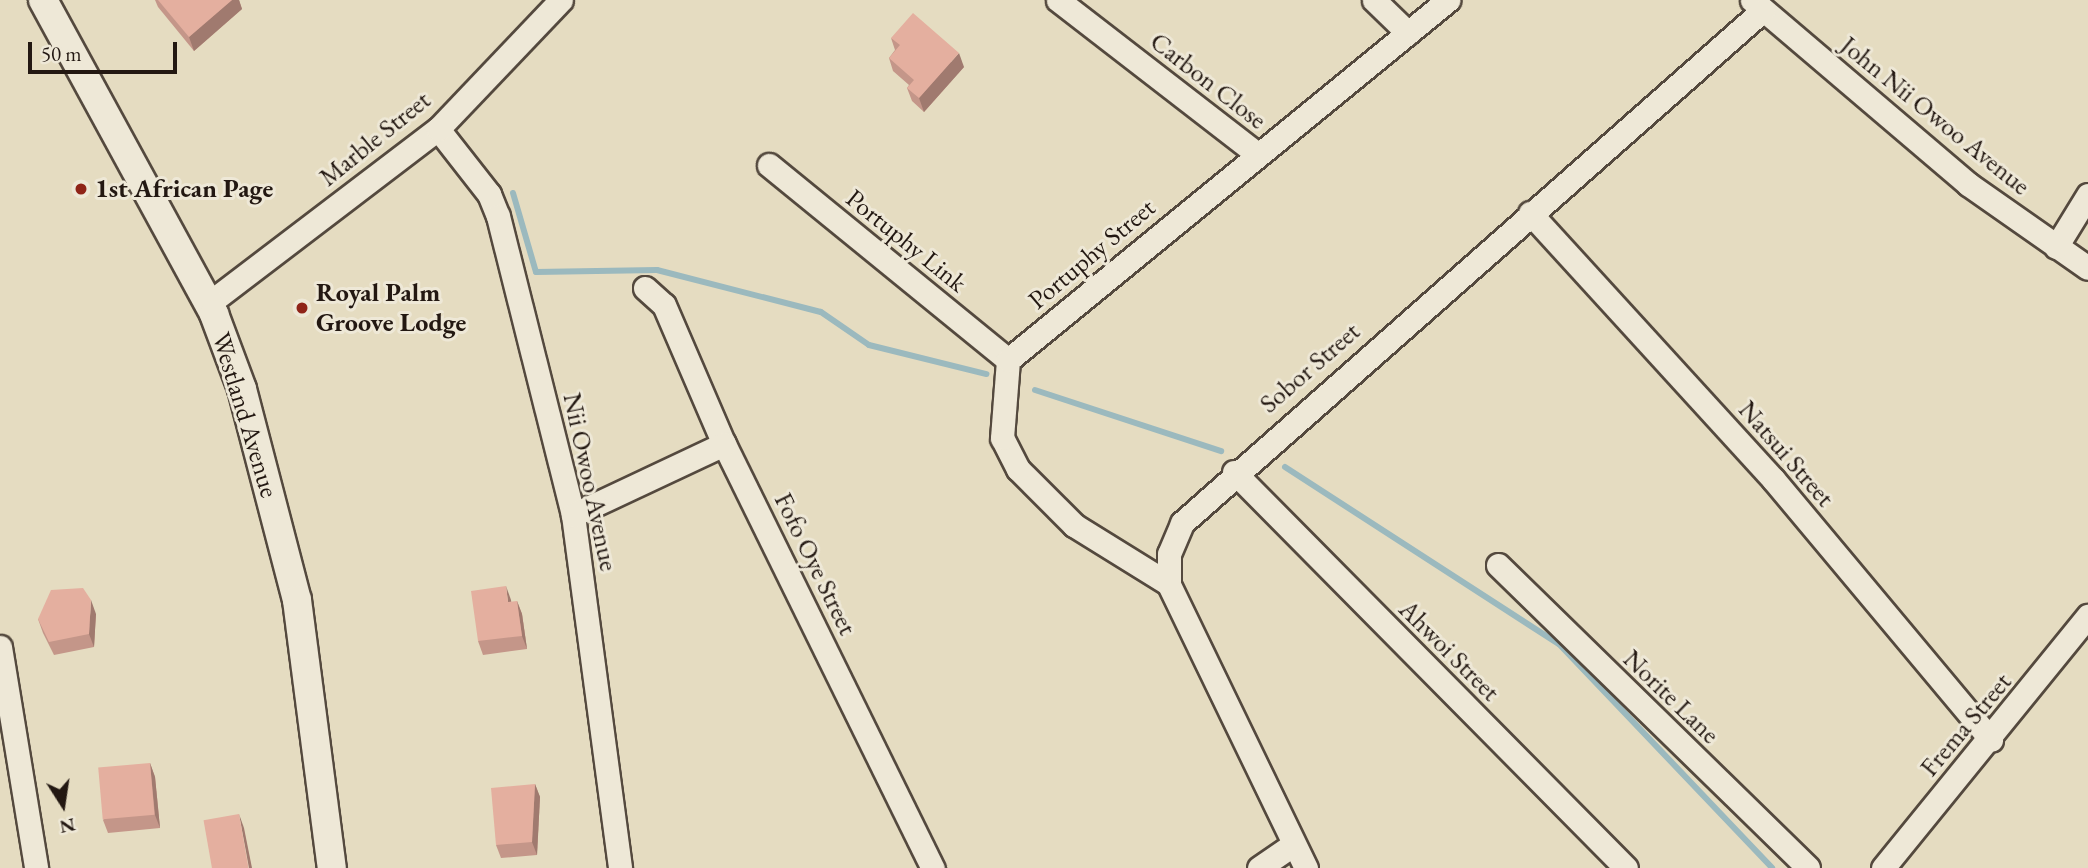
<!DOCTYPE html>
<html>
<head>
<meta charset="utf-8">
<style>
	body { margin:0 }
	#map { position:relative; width:2088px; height:868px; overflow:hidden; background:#e5dcc1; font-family:"EB Garamond",serif }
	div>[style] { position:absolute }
	.stream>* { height:6px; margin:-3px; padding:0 3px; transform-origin:3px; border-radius:3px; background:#9bb9be }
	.roads { filter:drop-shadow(2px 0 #54493e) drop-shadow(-2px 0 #54493e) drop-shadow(0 2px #54493e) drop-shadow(0 -2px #54493e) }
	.minor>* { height:23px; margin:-11.5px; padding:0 11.5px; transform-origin:11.5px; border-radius:11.5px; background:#eee8d7 }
	.tertiary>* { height:28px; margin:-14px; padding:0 14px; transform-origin:14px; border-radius:14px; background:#eee8d7 }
	.wall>* { inset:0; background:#c49689 }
	.shaded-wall>* { inset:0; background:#a07a6f }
	.building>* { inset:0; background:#e4af9f; transform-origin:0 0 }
	.dots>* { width:19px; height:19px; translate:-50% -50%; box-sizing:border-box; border:4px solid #eee8d7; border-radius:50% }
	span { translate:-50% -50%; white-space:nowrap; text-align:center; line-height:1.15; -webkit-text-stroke:6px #eee8d7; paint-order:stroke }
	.street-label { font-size:26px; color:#231812 }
	.poi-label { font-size:26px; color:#231812; font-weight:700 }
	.left { translate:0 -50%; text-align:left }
	.north { position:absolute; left:28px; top:770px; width:70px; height:70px; -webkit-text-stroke:5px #eee8d7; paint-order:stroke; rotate:168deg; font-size:19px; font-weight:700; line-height:28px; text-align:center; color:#231812 }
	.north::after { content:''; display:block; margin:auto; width:24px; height:32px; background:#231812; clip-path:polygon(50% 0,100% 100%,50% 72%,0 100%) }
	.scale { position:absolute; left:28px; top:42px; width:149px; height:32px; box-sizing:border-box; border:4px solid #231812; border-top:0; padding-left:9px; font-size:21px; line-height:24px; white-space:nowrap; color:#231812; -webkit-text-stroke:5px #eee8d7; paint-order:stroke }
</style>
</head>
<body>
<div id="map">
	<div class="stream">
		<div style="left:513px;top:193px;width:82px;rotate:73.8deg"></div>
		<div style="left:536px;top:272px;width:121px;rotate:-0.9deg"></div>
		<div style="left:657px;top:270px;width:169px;rotate:14.4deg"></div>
		<div style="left:821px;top:312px;width:58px;rotate:34.5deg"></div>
		<div style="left:869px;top:345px;width:121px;rotate:13.9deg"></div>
		<div style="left:1035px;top:390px;width:196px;rotate:18.2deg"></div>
		<div style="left:1285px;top:467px;width:326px;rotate:32.9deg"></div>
		<div style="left:1559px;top:644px;width:309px;rotate:46.4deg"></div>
	</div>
	<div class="roads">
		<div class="minor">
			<div style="left:1058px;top:0;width:252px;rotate:37.7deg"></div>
			<div style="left:1374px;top:0;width:47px;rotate:44.1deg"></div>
			<div style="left:1752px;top:0;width:284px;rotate:40.4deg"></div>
			<div style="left:1968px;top:184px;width:146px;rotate:35deg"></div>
			<div style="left:438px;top:129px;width:83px;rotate:51.9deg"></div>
			<div style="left:489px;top:194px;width:24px;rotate:68deg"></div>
			<div style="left:498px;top:216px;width:308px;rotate:75.9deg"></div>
			<div style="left:573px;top:515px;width:356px;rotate:82.4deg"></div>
			<div style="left:769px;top:165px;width:308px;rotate:39.2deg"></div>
			<div style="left:1530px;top:213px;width:360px;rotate:47.6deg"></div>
			<div style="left:1773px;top:479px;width:340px;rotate:50.1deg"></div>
			<div style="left:2056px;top:247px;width:61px;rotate:-58.4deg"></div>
			<div style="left:645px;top:288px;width:25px;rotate:42deg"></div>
			<div style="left:664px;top:305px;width:151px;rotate:66.7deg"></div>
			<div style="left:724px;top:444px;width:473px;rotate:63.8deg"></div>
			<div style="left:208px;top:304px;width:289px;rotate:-37.3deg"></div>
			<div style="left:438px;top:129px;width:178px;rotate:-46.4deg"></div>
			<div style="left:1234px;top:472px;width:557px;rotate:45.29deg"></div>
			<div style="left:573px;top:515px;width:167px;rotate:-25.2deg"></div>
			<div style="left:1498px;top:565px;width:433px;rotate:44.3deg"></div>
			<div style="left:1169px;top:584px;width:112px;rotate:-148.2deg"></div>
			<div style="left:1074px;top:525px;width:79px;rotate:-135deg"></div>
			<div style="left:1018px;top:469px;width:35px;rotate:-117deg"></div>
			<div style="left:1002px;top:438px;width:78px;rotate:-85.6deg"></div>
			<div style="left:1008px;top:360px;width:569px;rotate:-39.29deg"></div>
			<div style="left:0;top:647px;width:224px;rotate:80.7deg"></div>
			<div style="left:1259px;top:868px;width:42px;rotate:-34.4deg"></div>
			<div style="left:1306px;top:868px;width:315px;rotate:-115.8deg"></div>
			<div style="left:1169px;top:584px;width:30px;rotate:-90deg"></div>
			<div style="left:1169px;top:554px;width:34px;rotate:-67deg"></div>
			<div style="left:1182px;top:523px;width:775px;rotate:-41.44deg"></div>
			<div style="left:1883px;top:868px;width:325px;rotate:-50.9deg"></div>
		</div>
		<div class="tertiary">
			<div style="left:43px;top:0;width:358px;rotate:61.4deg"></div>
			<div style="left:214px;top:314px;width:80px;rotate:69.5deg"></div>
			<div style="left:242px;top:389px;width:218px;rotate:75.4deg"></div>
			<div style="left:297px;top:600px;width:270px;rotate:82.6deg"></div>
		</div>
	</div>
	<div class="wall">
		<div style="clip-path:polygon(155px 0,239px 0,242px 9px,194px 51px,158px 7px)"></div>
		<div style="clip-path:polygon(891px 38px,964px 67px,924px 112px,912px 101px,907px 88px,909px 85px,893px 71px,889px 58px,895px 50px)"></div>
		<div style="clip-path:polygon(517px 601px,522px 614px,527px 649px,483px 655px,478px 641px)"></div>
		<div style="clip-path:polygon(96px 614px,94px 647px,54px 655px,43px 633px,38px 619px)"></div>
		<div style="clip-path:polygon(150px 763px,155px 777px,160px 828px,108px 833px,103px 820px)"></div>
		<div style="clip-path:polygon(535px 784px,540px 797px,537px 855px,501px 858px,496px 845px)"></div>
	</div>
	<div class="shaded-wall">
		<div style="clip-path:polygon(232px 0,239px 0,242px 9px,194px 51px,189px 37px)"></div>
		<div style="clip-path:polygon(959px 53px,964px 67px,924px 112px,919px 98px)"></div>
		<div style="clip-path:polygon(506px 586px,511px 600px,513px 615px,508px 602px)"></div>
		<div style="clip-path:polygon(91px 600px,96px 614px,94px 647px,89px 634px)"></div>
		<div style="clip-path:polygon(517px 601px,522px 614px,527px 649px,522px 636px)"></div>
		<div style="clip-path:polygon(150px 763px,155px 777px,160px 828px,155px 815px)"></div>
		<div style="clip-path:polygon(535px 784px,540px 797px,537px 855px,532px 842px)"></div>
		<div style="clip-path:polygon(239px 814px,244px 828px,252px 868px,249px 868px)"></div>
	</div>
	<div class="building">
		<div style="clip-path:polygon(158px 0,232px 0,189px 37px)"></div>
		<div style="clip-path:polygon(913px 13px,959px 53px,919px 98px,907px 88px,914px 80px,889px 58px,900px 45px,891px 38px)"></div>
		<div style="clip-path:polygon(506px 586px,508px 602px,517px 601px,522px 636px,478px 641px,471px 591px)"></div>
		<div style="clip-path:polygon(83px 588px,91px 600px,89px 634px,49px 642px,38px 619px,51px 590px)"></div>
		<div style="left:150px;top:763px;width:52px;height:52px;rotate:85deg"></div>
		<div style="clip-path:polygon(535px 784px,532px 842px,496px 845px,491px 788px)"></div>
		<div style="left:239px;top:814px;width:55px;height:36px;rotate:80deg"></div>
	</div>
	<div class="dots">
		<div style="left:81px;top:189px;background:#8f2418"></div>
		<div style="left:302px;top:308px;background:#8f2418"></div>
	</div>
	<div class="street-label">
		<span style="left:1208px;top:81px;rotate:38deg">Carbon Close</span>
		<span style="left:1935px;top:116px;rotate:39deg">John Nii Owoo Avenue</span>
		<span style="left:375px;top:139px;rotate:-39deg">Marble Street</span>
		<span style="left:906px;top:241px;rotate:39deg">Portuphy Link</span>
		<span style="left:1092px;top:254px;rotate:-40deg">Portuphy Street</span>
		<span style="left:1310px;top:368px;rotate:-41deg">Sobor Street</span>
		<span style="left:245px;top:415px;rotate:73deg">Westland Avenue</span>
		<span style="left:1786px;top:454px;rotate:49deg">Natsui Street</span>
		<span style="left:590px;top:482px;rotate:78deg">Nii Owoo Avenue</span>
		<span style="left:815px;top:564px;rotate:64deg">Fofo Oye Street</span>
		<span style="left:1449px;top:651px;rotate:45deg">Ahwoi Street</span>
		<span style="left:1671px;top:697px;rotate:44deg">Norite Lane</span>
		<span style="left:1966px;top:725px;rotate:-50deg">Frema Street</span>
	</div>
	<div class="poi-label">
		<span class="left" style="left:95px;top:189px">1st African Page</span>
		<span class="left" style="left:316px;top:308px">Royal Palm<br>Groove Lodge</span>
	</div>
	<div class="north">N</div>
	<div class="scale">50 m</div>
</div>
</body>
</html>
